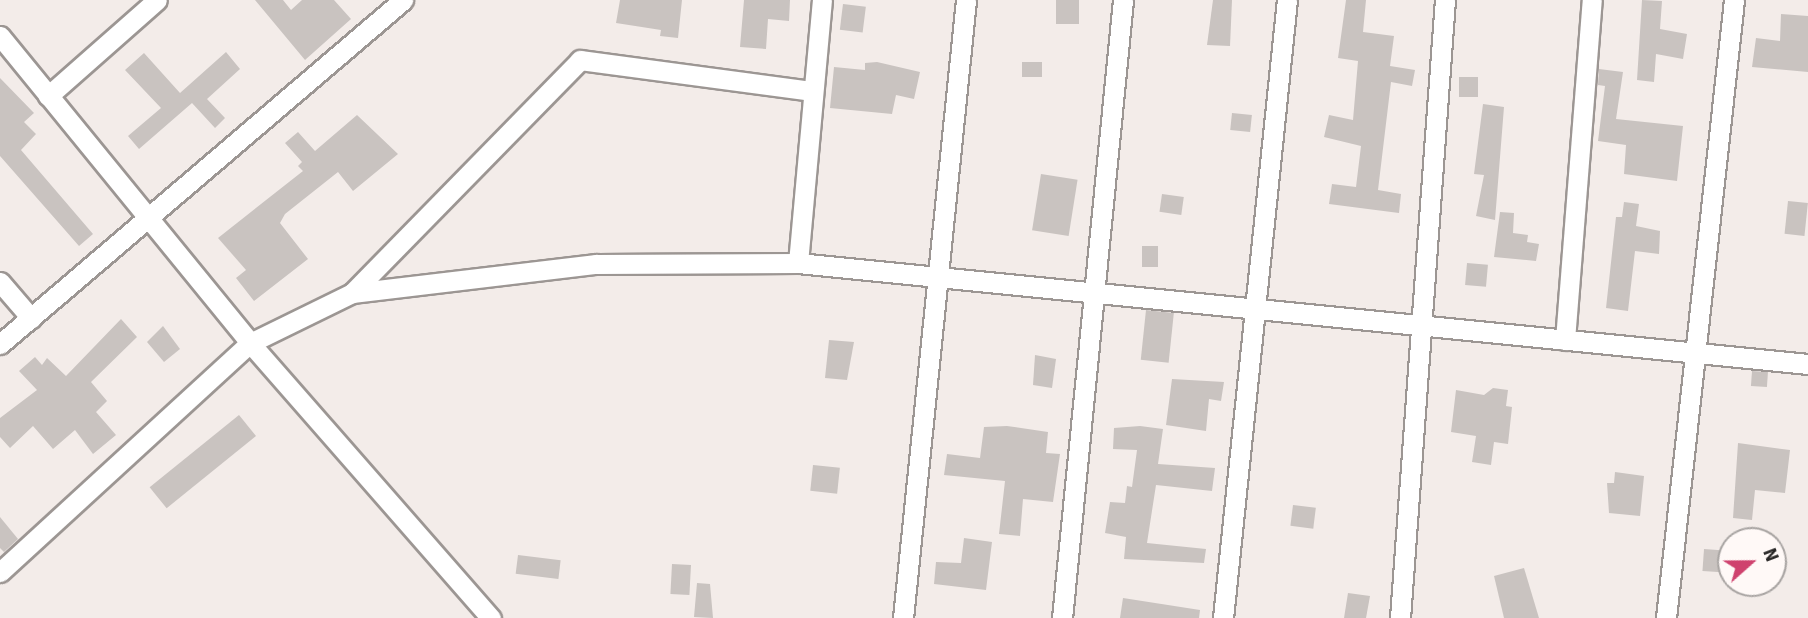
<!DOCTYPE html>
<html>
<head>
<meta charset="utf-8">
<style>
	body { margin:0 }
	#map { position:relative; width:1808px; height:618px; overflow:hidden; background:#f3ece9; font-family:"Source Sans 3",sans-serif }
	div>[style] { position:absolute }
	.building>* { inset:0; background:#c9c3c0; transform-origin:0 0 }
	.roads { filter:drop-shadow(2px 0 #9c9693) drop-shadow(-2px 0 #9c9693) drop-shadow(0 2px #9c9693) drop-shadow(0 -2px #9c9693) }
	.minor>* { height:19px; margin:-9.5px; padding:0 9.5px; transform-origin:9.5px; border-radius:9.5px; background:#fff }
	span { translate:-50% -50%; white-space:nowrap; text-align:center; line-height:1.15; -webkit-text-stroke:5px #fff9f7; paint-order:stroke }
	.north { position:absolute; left:1717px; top:527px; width:70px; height:70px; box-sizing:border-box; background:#fff9f7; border:2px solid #a8a4a2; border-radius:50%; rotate:69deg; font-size:19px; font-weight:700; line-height:28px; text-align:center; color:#262423 }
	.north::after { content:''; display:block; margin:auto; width:24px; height:32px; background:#cf426e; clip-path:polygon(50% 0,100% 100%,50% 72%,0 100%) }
</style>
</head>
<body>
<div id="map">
	<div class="building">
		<div style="clip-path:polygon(255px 0,283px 0,291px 10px,302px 0,334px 0,351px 19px,305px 60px)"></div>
		<div style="clip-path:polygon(620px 0,682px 0,678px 38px,660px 36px,661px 30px,616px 23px)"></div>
		<div style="clip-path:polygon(744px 0,790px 0,789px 21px,768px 19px,766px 49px,740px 47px)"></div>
		<div style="left:1056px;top:0;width:23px;height:24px"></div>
		<div style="clip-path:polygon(1213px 0,1232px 0,1230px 46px,1207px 45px)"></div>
		<div style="clip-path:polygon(1346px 0,1366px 0,1363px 32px,1394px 36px,1390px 66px,1415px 70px,1412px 86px,1391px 82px,1378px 190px,1401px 194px,1399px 213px,1329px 204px,1332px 184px,1356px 187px,1361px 146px,1324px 137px,1329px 115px,1353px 120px,1358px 61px,1338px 58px)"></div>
		<div style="clip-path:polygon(1642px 0,1662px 1px,1660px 29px,1687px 34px,1683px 59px,1656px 54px,1654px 82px,1637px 80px)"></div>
		<div style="left:843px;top:4px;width:23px;height:26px;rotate:7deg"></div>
		<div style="clip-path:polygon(1781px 14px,1808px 16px,1808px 72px,1752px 67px,1756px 38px,1780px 41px)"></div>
		<div style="clip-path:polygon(226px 52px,240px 69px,207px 99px,225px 118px,215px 128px,192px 103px,139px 149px,128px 136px,161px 108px,125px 70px,144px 53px,180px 93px)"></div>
		<div style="clip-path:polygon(877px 62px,920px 72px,914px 99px,896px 95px,892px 114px,830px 108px,834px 67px,865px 70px,865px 63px)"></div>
		<div style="left:1022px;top:62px;width:20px;height:15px"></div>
		<div style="clip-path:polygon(1599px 69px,1623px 72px,1616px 119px,1683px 126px,1677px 181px,1624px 174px,1626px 145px,1598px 141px,1605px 86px,1598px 85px)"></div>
		<div style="left:1459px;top:77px;width:19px;height:20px"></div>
		<div style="clip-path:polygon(0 78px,34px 113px,24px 122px,36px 134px,21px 150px,93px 234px,79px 246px,0 156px)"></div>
		<div style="clip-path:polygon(1483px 104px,1504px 107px,1495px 220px,1476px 216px,1484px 175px,1474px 174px)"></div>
		<div style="left:1232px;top:113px;width:20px;height:17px;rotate:6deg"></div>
		<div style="clip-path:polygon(357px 115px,398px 154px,353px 191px,338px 172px,285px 214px,280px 223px,308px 259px,254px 301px,236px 278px,246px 270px,218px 238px,303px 171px,298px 166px,302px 162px,285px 143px,298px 132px,315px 151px)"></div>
		<div style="left:1041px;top:174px;width:37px;height:57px;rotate:9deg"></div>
		<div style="left:1162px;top:194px;width:22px;height:18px;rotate:8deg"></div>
		<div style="left:1788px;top:201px;width:20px;height:33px;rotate:6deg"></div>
		<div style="clip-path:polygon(1624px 202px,1639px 204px,1636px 226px,1660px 231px,1659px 254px,1635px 251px,1628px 311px,1606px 308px,1616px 217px,1622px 217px)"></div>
		<div style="clip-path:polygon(1500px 212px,1514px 213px,1513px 233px,1528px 235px,1527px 242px,1539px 244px,1536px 261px,1494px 257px)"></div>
		<div style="left:1142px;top:246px;width:16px;height:21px"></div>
		<div style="left:1467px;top:263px;width:21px;height:22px;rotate:5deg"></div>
		<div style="left:1146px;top:310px;width:28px;height:50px;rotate:6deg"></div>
		<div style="clip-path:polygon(121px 319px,137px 337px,91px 382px,107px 401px,96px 412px,116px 435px,93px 454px,75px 430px,53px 449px,33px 426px,10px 448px,0 437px,0 418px,37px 390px,19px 371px,35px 357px,42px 365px,47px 358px,66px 376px)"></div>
		<div style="clip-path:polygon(163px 326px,180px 349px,164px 362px,147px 342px)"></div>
		<div style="clip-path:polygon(829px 340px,854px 342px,847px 380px,825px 378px)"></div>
		<div style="clip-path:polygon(1035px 355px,1056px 359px,1052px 388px,1033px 385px)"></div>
		<div style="left:1752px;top:371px;width:16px;height:15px;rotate:4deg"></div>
		<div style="clip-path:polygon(1172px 379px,1224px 382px,1221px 401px,1209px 399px,1206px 431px,1166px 425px)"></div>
		<div style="clip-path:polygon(1493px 388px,1508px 390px,1506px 406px,1512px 407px,1508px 444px,1494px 442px,1491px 465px,1472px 462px,1476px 436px,1451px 432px,1456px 390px,1484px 395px)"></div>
		<div style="left:239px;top:415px;width:27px;height:115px;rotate:51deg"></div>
		<div style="clip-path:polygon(1007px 426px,1048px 432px,1046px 453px,1060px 454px,1053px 502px,1023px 499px,1020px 536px,999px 534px,1005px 481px,944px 475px,947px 454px,980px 458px,984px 427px)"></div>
		<div style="clip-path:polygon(1140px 426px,1163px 429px,1158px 464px,1215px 468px,1212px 491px,1156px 485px,1147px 543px,1206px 549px,1204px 563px,1124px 559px,1126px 537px,1105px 533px,1110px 502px,1125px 503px,1127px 486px,1132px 487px,1137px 450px,1113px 449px,1114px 428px)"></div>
		<div style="clip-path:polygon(1738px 443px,1790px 450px,1785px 493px,1755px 490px,1752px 520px,1733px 518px)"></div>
		<div style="left:813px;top:465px;width:27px;height:26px;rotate:6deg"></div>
		<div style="clip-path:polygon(1615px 472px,1644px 476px,1640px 516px,1609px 513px,1607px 483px,1614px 483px)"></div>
		<div style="left:1293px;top:505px;width:23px;height:21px;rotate:7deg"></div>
		<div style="clip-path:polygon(0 517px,18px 539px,4px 552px,0 548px)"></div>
		<div style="clip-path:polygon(964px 538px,992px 542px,986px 590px,934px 584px,936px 562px,961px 563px)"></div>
		<div style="left:1704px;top:549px;width:27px;height:22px;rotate:4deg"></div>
		<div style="left:518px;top:555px;width:43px;height:19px;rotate:7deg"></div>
		<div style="left:672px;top:564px;width:19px;height:30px;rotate:3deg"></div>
		<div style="clip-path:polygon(1524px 568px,1539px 618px,1504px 618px,1494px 576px)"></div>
		<div style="clip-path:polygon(697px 583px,710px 584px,713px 618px,694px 617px)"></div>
		<div style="clip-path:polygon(1348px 593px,1370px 596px,1366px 618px,1344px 618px)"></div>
		<div style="clip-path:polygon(1123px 598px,1200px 610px,1199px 618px,1120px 618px)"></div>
	</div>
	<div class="roads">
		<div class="minor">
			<div style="left:0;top:36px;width:396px;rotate:50.8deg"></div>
			<div style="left:250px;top:343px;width:366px;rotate:48.8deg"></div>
			<div style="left:48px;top:96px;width:145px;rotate:-41.4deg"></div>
			<div style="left:798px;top:263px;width:264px;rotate:-84.8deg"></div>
			<div style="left:0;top:282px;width:48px;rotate:49.3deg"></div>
			<div style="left:352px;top:293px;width:246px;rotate:-6.8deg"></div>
			<div style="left:596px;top:264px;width:202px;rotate:-0.3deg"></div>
			<div style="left:798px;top:263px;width:1015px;rotate:5.71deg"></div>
			<div style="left:1565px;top:340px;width:341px;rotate:-85.5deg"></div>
			<div style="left:0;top:344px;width:530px;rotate:-40.48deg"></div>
			<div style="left:0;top:572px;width:339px;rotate:-42.5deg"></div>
			<div style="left:250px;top:343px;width:114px;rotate:-26.1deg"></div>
			<div style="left:352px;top:293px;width:326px;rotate:-45.6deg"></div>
			<div style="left:580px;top:60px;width:233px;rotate:7.6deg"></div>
			<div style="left:903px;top:618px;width:621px;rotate:-84.18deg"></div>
			<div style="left:1062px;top:618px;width:621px;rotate:-84.36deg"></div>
			<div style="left:1223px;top:618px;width:621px;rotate:-84.09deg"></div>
			<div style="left:1400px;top:618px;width:620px;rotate:-85.84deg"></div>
			<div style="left:1666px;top:618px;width:622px;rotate:-83.72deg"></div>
		</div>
	</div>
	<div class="north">N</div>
</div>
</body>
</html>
